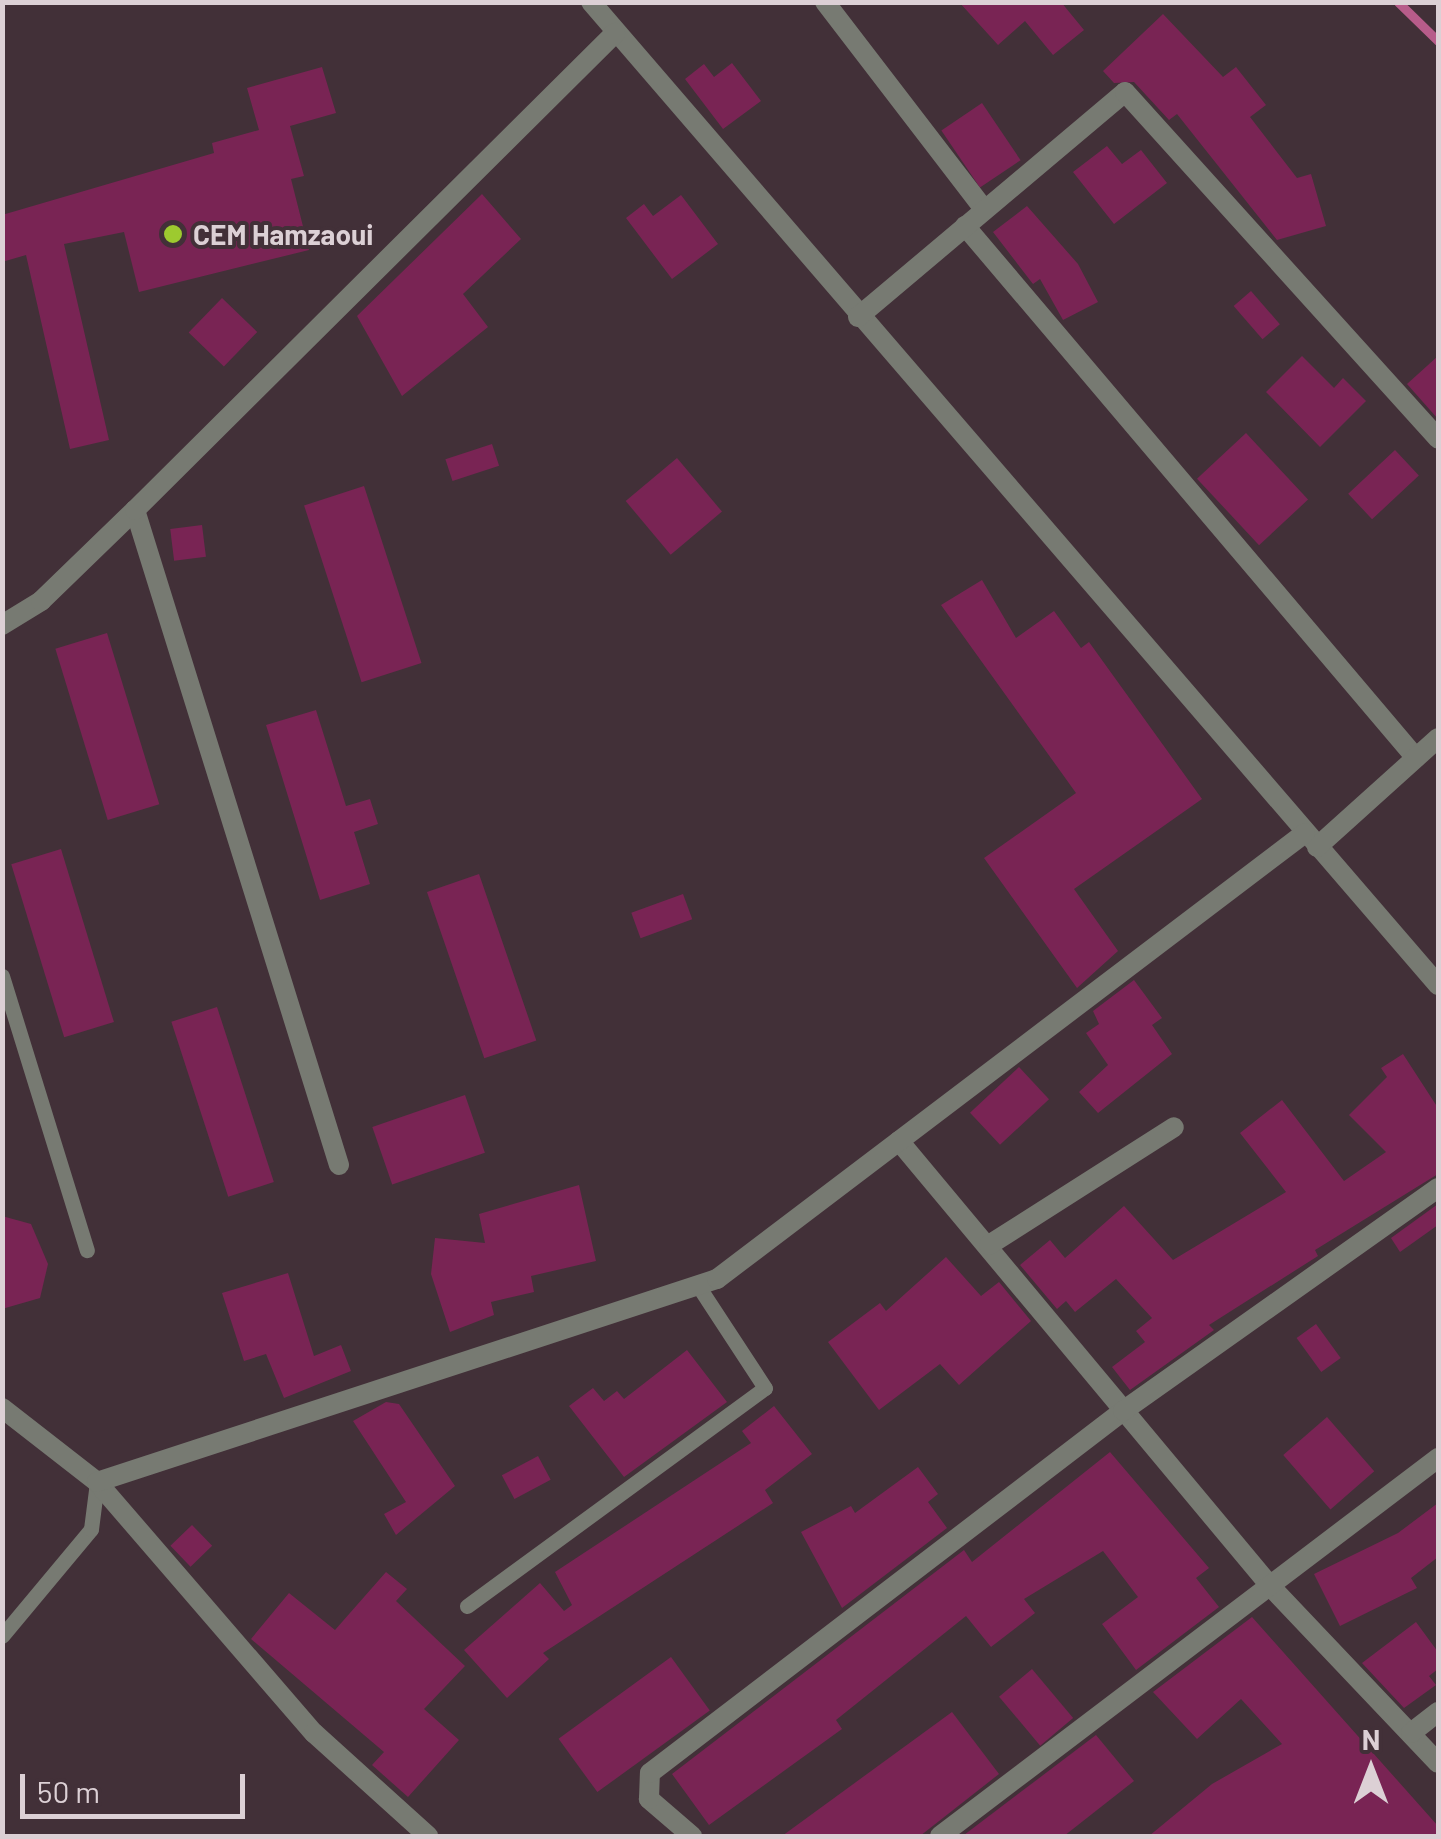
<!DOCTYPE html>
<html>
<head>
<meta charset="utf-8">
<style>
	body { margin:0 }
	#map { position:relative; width:1441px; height:1839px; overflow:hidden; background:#423038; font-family:Barlow,sans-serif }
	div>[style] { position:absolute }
	.stream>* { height:9px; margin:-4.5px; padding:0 4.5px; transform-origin:4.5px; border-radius:4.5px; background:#b75c8a }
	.building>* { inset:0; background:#792454; transform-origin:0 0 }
	.service>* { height:15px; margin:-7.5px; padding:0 7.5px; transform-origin:7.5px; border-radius:7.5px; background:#777a72 }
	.minor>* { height:20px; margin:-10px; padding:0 10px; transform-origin:10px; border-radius:10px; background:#777a72 }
	.dots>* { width:28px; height:28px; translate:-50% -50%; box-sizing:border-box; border:5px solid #423038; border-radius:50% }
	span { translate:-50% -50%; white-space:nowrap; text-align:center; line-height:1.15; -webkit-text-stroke:8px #423038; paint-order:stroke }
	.poi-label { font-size:28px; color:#dcd0d5; font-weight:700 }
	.left { translate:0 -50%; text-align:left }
	.frame { position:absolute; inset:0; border:5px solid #dcd0d5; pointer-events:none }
	.north { position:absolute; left:1321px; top:1719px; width:100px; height:100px; -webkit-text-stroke:8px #423038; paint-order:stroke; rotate:0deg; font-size:28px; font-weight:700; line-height:40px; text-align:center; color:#dcd0d5 }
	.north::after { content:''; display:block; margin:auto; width:35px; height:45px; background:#dcd0d5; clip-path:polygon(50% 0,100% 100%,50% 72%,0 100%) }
	.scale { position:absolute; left:20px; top:1774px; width:225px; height:45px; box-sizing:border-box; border:5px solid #dcd0d5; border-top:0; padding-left:12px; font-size:30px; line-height:35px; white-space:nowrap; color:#dcd0d5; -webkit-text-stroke:8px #423038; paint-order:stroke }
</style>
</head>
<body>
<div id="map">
	<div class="stream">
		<div style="left:1398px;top:2px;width:56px;rotate:44.3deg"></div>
	</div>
	<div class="building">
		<div style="clip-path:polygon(959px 2px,1061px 2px,1084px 30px,1053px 55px,1025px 21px,998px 45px)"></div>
		<div style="clip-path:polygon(1163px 14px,1223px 77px,1236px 67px,1266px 105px,1250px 117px,1297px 178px,1311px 174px,1326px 226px,1277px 240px,1177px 114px,1169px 120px,1134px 82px,1114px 83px,1103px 71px)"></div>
		<div style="clip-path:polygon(732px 63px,761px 101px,723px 129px,685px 79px,704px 64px,714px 77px)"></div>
		<div style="clip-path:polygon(322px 67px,336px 113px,290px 126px,304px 176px,291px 179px,309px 250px,139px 292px,124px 232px,64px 244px,109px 440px,70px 449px,26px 255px,2px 262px,2px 215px,214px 153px,212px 143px,259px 130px,247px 88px)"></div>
		<div style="left:982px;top:103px;width:69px;height:49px;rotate:56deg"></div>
		<div style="clip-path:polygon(1107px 146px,1122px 164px,1141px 150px,1167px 183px,1114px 224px,1073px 172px)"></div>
		<div style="clip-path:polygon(482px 194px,521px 239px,463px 294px,488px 327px,402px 396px,357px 316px)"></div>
		<div style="clip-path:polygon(681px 195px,718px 244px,672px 279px,626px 218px,644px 204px,653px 216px)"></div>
		<div style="clip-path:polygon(1027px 206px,1078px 264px,1098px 302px,1063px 320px,1040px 279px,1033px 284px,993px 232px)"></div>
		<div style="left:1251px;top:291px;width:44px;height:23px;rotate:49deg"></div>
		<div style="left:222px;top:298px;width:49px;height:48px;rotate:44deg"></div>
		<div style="clip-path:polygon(1302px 356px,1334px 388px,1343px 378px,1366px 401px,1320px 447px,1266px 392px)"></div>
		<div style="clip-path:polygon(1438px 356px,1438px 419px,1407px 384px)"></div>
		<div style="left:1246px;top:433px;width:91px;height:67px;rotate:47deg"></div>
		<div style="left:492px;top:444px;width:23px;height:49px;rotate:72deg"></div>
		<div style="left:1395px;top:450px;width:35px;height:64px;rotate:47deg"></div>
		<div style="left:677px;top:458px;width:70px;height:67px;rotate:50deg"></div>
		<div style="left:364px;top:486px;width:186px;height:63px;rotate:72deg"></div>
		<div style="left:202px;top:525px;width:32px;height:32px;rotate:83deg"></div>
		<div style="clip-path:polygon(982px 580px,1016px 638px,1054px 611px,1081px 648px,1089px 642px,1202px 799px,1074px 889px,1118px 951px,1077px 988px,984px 858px,1076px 793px,941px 605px)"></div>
		<div style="left:107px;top:633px;width:179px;height:54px;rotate:73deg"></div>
		<div style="clip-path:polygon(316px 710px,346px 806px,370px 799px,378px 824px,354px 832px,370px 884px,320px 900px,266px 725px)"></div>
		<div style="left:61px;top:849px;width:181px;height:52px;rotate:73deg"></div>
		<div style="left:479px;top:874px;width:176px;height:55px;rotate:71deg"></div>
		<div style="left:683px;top:894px;width:27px;height:55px;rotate:70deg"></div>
		<div style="clip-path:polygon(1134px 980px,1162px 1018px,1152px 1025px,1172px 1054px,1098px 1113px,1079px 1092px,1108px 1065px,1086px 1033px,1099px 1024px,1093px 1011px)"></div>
		<div style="left:217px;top:1007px;width:184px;height:48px;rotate:72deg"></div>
		<div style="clip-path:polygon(1403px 1054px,1438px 1108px,1438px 1174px,1315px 1250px,1318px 1256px,1209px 1325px,1214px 1330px,1130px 1390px,1112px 1367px,1145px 1342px,1136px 1331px,1152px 1318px,1116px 1279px,1075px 1312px,1066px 1301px,1057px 1309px,1020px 1265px,1050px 1240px,1065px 1258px,1124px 1206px,1173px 1260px,1286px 1192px,1240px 1133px,1282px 1100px,1344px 1181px,1386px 1152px,1349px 1115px,1387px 1077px,1381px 1068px)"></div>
		<div style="left:1019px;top:1067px;width:44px;height:67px;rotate:47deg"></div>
		<div style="left:465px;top:1095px;width:61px;height:98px;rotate:71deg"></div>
		<div style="clip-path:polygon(579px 1185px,596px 1261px,531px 1276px,534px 1292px,491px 1302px,494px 1315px,450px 1332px,431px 1274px,435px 1238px,485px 1243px,479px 1214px)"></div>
		<div style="clip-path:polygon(1438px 1204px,1438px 1225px,1400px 1252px,1391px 1238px)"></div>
		<div style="clip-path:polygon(2px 1216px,31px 1224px,48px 1264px,40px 1298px,2px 1309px)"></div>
		<div style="clip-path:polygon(946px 1257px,981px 1296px,999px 1282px,1031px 1321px,959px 1385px,940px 1364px,879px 1410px,828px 1342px,880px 1303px,886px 1311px)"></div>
		<div style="clip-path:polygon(288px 1273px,314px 1356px,341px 1345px,351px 1371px,284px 1398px,266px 1354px,244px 1361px,222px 1293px)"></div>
		<div style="left:1316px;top:1324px;width:42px;height:24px;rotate:54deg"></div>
		<div style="clip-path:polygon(687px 1350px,727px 1402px,624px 1477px,569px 1406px,593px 1388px,604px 1401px,617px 1391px,624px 1399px)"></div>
		<div style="clip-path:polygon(386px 1402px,399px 1404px,455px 1486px,396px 1535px,384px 1514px,406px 1502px,353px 1421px)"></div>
		<div style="clip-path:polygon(774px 1406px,812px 1454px,765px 1490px,773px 1503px,543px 1653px,549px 1659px,507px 1698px,464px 1650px,540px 1583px,564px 1611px,572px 1605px,555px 1572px,751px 1443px,742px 1431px)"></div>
		<div style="left:1327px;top:1417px;width:72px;height:58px;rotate:49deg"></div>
		<div style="clip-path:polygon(1110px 1452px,1209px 1568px,1196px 1578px,1219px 1607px,1136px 1670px,1102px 1624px,1138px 1597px,1103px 1551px,1024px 1599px,1035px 1613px,991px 1647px,966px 1616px,836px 1720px,842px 1729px,709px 1825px,672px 1774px,964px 1550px,972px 1562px)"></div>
		<div style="left:538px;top:1456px;width:27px;height:41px;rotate:62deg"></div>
		<div style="clip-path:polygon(918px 1467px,938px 1494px,928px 1502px,947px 1528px,842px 1608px,801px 1532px,851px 1506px,855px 1513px)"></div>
		<div style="clip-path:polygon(1438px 1503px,1438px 1557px,1411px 1578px,1417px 1588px,1340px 1626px,1314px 1574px,1398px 1533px)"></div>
		<div style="left:192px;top:1525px;width:29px;height:30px;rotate:46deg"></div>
		<div style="clip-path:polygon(386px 1572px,407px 1589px,396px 1601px,465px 1666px,424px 1709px,459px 1740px,408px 1797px,372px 1765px,384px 1752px,251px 1639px,289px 1593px,335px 1630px)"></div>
		<div style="clip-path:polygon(1252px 1617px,1438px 1826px,1438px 1836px,1149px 1836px,1212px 1784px,1282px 1744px,1241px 1699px,1197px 1739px,1153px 1692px)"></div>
		<div style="clip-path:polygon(1416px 1622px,1438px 1652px,1438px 1669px,1429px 1676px,1436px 1685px,1404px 1708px,1362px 1663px)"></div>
		<div style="left:671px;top:1657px;width:66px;height:139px;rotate:54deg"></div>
		<div style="left:1032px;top:1669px;width:64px;height:43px;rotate:50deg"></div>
		<div style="clip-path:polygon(952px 1712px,999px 1774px,920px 1836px,782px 1836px)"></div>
		<div style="clip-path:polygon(1096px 1735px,1134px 1781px,1064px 1836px,964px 1835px)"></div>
	</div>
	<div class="service">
		<div style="left:2px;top:976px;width:287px;rotate:72.8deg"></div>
		<div style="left:467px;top:1606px;width:369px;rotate:-36.2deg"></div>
		<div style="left:765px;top:1388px;width:121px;rotate:-123.2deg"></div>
		<div style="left:2px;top:1636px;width:139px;rotate:-50.2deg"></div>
		<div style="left:91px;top:1529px;width:47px;rotate:-82.7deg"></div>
	</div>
	<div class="minor">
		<div style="left:591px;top:2px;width:1298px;rotate:49.25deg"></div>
		<div style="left:825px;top:2px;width:260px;rotate:52.5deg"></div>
		<div style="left:965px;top:226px;width:697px;rotate:49.71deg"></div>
		<div style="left:858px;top:317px;width:349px;rotate:-40.1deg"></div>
		<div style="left:1125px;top:92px;width:467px;rotate:47.9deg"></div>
		<div style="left:135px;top:510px;width:686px;rotate:72.7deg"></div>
		<div style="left:2px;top:625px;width:46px;rotate:-31.6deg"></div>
		<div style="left:41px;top:601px;width:131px;rotate:-44.1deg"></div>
		<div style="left:135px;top:510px;width:677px;rotate:-44.82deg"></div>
		<div style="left:1317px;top:847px;width:163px;rotate:-42deg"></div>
		<div style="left:899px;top:1141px;width:582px;rotate:50.16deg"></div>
		<div style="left:1272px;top:1588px;width:241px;rotate:46.5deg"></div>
		<div style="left:989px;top:1245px;width:219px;rotate:-32.5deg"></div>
		<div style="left:2px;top:1408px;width:120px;rotate:37.9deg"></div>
		<div style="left:97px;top:1482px;width:332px;rotate:49.2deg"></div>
		<div style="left:314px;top:1733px;width:154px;rotate:42.1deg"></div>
		<div style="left:97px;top:1482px;width:652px;rotate:-18.13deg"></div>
		<div style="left:717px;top:1279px;width:738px;rotate:-37.18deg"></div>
		<div style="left:1411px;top:1733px;width:34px;rotate:-38deg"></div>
		<div style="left:692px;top:1836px;width:57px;rotate:-139.3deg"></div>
		<div style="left:649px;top:1799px;width:26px;rotate:-88deg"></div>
		<div style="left:650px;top:1773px;width:596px;rotate:-37.43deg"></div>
		<div style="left:1123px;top:1411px;width:386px;rotate:-35.3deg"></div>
		<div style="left:940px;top:1836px;width:625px;rotate:-37.2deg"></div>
	</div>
	<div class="dots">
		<div style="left:173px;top:234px;background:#9dca2f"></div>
	</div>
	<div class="poi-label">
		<span class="left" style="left:193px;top:234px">CEM Hamzaoui</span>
	</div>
	<div class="frame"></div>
	<div class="north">N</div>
	<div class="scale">50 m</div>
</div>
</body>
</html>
